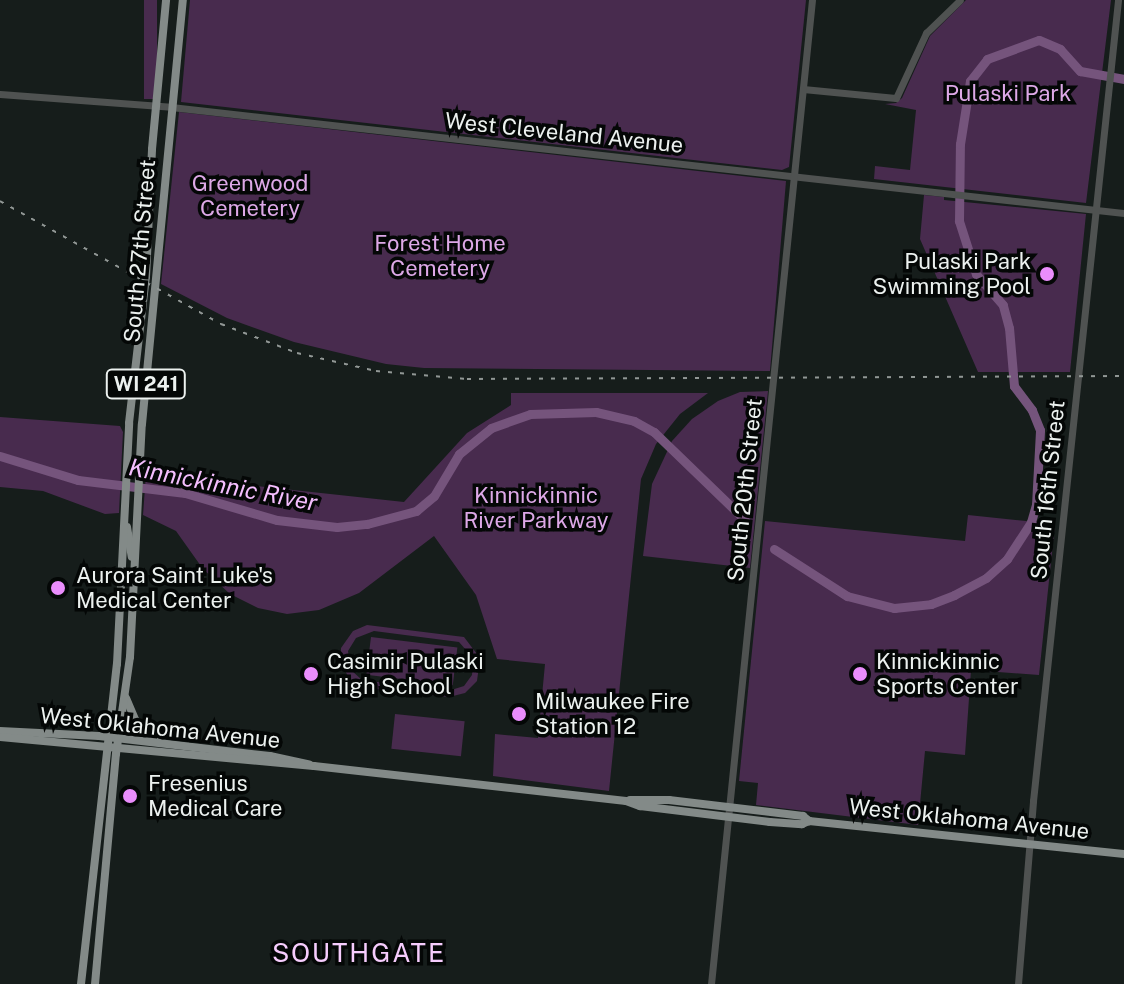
<!DOCTYPE html>
<html>
<head>
<meta charset="utf-8">
<style>
	body { margin:0 }
	#map { position:relative; width:1124px; height:984px; overflow:hidden; background:#161d1b; font-family:"Public Sans",sans-serif }
	div>[style] { position:absolute }
	.green>* { inset:0; background:#482b4e; transform-origin:0 0 }
	.river>* { height:9px; margin:-4.5px; padding:0 4.5px; transform-origin:4.5px; border-radius:4.5px; background:#75547c }
	.minor>* { height:7px; margin:-3.5px; padding:0 3.5px; transform-origin:3.5px; border-radius:3.5px; background:#4f5251 }
	.major>* { height:8px; margin:-4px; padding:0 4px; transform-origin:4px; border-radius:4px; background:#838a88 }
	.rail>* { height:2px; margin-top:-1px; transform-origin:0; background:repeating-linear-gradient(90deg,#919795 0 4px,transparent 0 12px) }
	.dots>* { width:22px; height:22px; translate:-50% -50%; box-sizing:border-box; border:4px solid #040706; border-radius:50% }
	span { translate:-50% -50%; white-space:nowrap; text-align:center; line-height:1.15; -webkit-text-stroke:7px #040706; paint-order:stroke }
	.shield-label span { padding:2px 6px; background:#040706; border:2px solid; border-radius:6px; -webkit-text-stroke-width:0 }
	.shield-label { font-size:20px; color:#ecf1ef; font-weight:700 }
	.park-label { font-size:22px; color:#dda8e7 }
	.street-label { font-size:22px; color:#ecf1ef }
	.poi-label { font-size:22px; color:#ecf1ef }
	.right { translate:-100% -50%; text-align:right }
	.left { translate:0 -50%; text-align:left }
	.water-label { font-size:24px; color:#f4befe; font-style:italic }
	.quarter-label { font-size:26px; color:#f6ccfd; letter-spacing:2px }
</style>
</head>
<body>
<div id="map">
	<div class="green">
		<div style="left:144px;top:0;width:13px;height:99px"></div>
		<div style="clip-path:polygon(190px 0,806px 0,789px 167px,782px 170px,181px 102px)"></div>
		<div style="clip-path:polygon(966px 0,1111px 0,1086px 203px,874px 179px,875px 166px,910px 170px,916px 110px,885px 104px,896px 103px,902px 98px,930px 36px)"></div>
		<div style="clip-path:polygon(179px 112px,786px 181px,770px 371px,424px 368px,386px 364px,294px 342px,227px 318px,161px 284px)"></div>
		<div style="clip-path:polygon(924px 195px,944px 197px,944px 200px,1086px 214px,1070px 372px,978px 372px,920px 239px)"></div>
		<div style="clip-path:polygon(768px 391px,750px 568px,643px 556px,652px 484px,672px 441px,692px 419px,718px 401px,740px 392px)"></div>
		<div style="clip-path:polygon(511px 393px,708px 393px,680px 414px,656px 444px,641px 479px,609px 791px,493px 776px,495px 734px,538px 738px,545px 664px,497px 659px,476px 595px,434px 536px,359px 593px,319px 610px,287px 614px,258px 608px,230px 594px,203px 569px,176px 531px,143px 515px,146px 474px,404px 502px,467px 433px,511px 405px)"></div>
		<div style="clip-path:polygon(0 417px,120px 426px,123px 432px,119px 513px,105px 514px,43px 491px,0 487px)"></div>
		<div style="clip-path:polygon(968px 515px,1055px 524px,1039px 675px,971px 670px,965px 755px,925px 751px,918px 825px,756px 805px,758px 783px,739px 781px,765px 521px,965px 541px)"></div>
		<div style="clip-path:polygon(evenodd,367px 625px,464px 637px,480px 658px,477px 681px,465px 693px,449px 697px,349px 686px,350px 680px,341px 663px,341px 648px,353px 631px,367px 625px,374px 631px,459px 642px,473px 658px,472px 675px,464px 686px,448px 691px,362px 680px,351px 670px,348px 651px,356px 638px,374px 631px)"></div>
		<div style="left:371px;top:637px;width:87px;height:38px;rotate:7deg"></div>
		<div style="left:395px;top:714px;width:70px;height:35px;rotate:6deg"></div>
	</div>
	<div class="river">
		<div style="left:0;top:456px;width:82px;rotate:17.1deg"></div>
		<div style="left:78px;top:480px;width:108px;rotate:6.9deg"></div>
		<div style="left:185px;top:493px;width:96px;rotate:16.4deg"></div>
		<div style="left:277px;top:520px;width:60px;rotate:6.7deg"></div>
		<div style="left:337px;top:527px;width:30px;rotate:-6deg"></div>
		<div style="left:367px;top:524px;width:51px;rotate:-14.9deg"></div>
		<div style="left:416px;top:511px;width:23px;rotate:-40deg"></div>
		<div style="left:434px;top:496px;width:49px;rotate:-59.2deg"></div>
		<div style="left:459px;top:454px;width:41px;rotate:-39.1deg"></div>
		<div style="left:491px;top:428px;width:41px;rotate:-19.7deg"></div>
		<div style="left:530px;top:414px;width:66px;rotate:-1.7deg"></div>
		<div style="left:596px;top:412px;width:39px;rotate:13deg"></div>
		<div style="left:634px;top:421px;width:23px;rotate:29deg"></div>
		<div style="left:654px;top:432px;width:127px;rotate:44deg"></div>
		<div style="left:774px;top:549px;width:87px;rotate:32.8deg"></div>
		<div style="left:847px;top:596px;width:49px;rotate:14.3deg"></div>
		<div style="left:894px;top:608px;width:37px;rotate:-6deg"></div>
		<div style="left:931px;top:604px;width:25px;rotate:-21deg"></div>
		<div style="left:954px;top:595px;width:36px;rotate:-28deg"></div>
		<div style="left:986px;top:578px;width:28px;rotate:-42deg"></div>
		<div style="left:1007px;top:559px;width:44px;rotate:-57deg"></div>
		<div style="left:1031px;top:522px;width:18px;rotate:-74deg"></div>
		<div style="left:1036px;top:505px;width:75px;rotate:-86.9deg"></div>
		<div style="left:1040px;top:430px;width:22px;rotate:-112deg"></div>
		<div style="left:1032px;top:410px;width:30px;rotate:-127deg"></div>
		<div style="left:1014px;top:386px;width:58px;rotate:-94.9deg"></div>
		<div style="left:1009px;top:328px;width:24px;rotate:-105deg"></div>
		<div style="left:1003px;top:305px;width:41px;rotate:-131.1deg"></div>
		<div style="left:976px;top:274px;width:56px;rotate:-107.8deg"></div>
		<div style="left:959px;top:221px;width:77px;rotate:-89.3deg"></div>
		<div style="left:960px;top:144px;width:64px;rotate:-81deg"></div>
		<div style="left:970px;top:81px;width:28px;rotate:-52deg"></div>
		<div style="left:987px;top:59px;width:55px;rotate:-20.1deg"></div>
		<div style="left:1039px;top:40px;width:23px;rotate:23deg"></div>
		<div style="left:1060px;top:49px;width:30px;rotate:48deg"></div>
		<div style="left:1080px;top:71px;width:45px;rotate:10.3deg"></div>
	</div>
	<div class="minor">
		<div style="left:803px;top:89px;width:93px;rotate:5.5deg"></div>
		<div style="left:896px;top:98px;width:72px;rotate:-65.2deg"></div>
		<div style="left:926px;top:33px;width:47px;rotate:-44.1deg"></div>
		<div style="left:0;top:94px;width:171px;rotate:4.3deg"></div>
		<div style="left:171px;top:107px;width:959px;rotate:6.35deg"></div>
		<div style="left:711px;top:984px;width:989px;rotate:-84.14deg"></div>
		<div style="left:1018px;top:984px;width:184px;rotate:-85.3deg"></div>
		<div style="left:1033px;top:801px;width:805px;rotate:-83.94deg"></div>
	</div>
	<div class="major">
		<div style="left:127px;top:527px;width:30px;rotate:81deg"></div>
		<div style="left:126px;top:698px;width:33px;rotate:67deg"></div>
		<div style="left:139px;top:728px;width:22px;rotate:34deg"></div>
		<div style="left:0;top:731px;width:99px;rotate:2.9deg"></div>
		<div style="left:99px;top:736px;width:172px;rotate:6.7deg"></div>
		<div style="left:270px;top:756px;width:40px;rotate:12deg"></div>
		<div style="left:0;top:737px;width:315px;rotate:5.3deg"></div>
		<div style="left:314px;top:766px;width:314px;rotate:6.4deg"></div>
		<div style="left:626px;top:801px;width:15px;rotate:20deg"></div>
		<div style="left:640px;top:806px;width:131px;rotate:7deg"></div>
		<div style="left:770px;top:822px;width:32px;rotate:4deg"></div>
		<div style="left:802px;top:824px;width:8px;rotate:-23deg"></div>
		<div style="left:630px;top:800px;width:39px"></div>
		<div style="left:669px;top:800px;width:135px;rotate:6.8deg"></div>
		<div style="left:803px;top:816px;width:8px;rotate:40deg"></div>
		<div style="left:809px;top:821px;width:317px;rotate:6deg"></div>
		<div style="left:81px;top:984px;width:322px;rotate:-83.6deg"></div>
		<div style="left:117px;top:664px;width:241px;rotate:-87.1deg"></div>
		<div style="left:129px;top:423px;width:147px;rotate:-83.4deg"></div>
		<div style="left:146px;top:277px;width:128px;rotate:-87.3deg"></div>
		<div style="left:152px;top:149px;width:150px;rotate:-84.6deg"></div>
		<div style="left:95px;top:984px;width:231px;rotate:-84.8deg"></div>
		<div style="left:116px;top:754px;width:98px;rotate:-81.8deg"></div>
		<div style="left:130px;top:657px;width:233px;rotate:-87.1deg"></div>
		<div style="left:142px;top:424px;width:426px;rotate:-84.5deg"></div>
	</div>
	<div class="rail">
		<div style="left:0;top:201px;width:253px;rotate:29.1deg"></div>
		<div style="left:221px;top:324px;width:81px;rotate:20.9deg"></div>
		<div style="left:297px;top:353px;width:81px;rotate:12.8deg"></div>
		<div style="left:376px;top:371px;width:91px;rotate:5deg"></div>
		<div style="left:467px;top:379px;width:657px;rotate:-0.26deg"></div>
	</div>
	<div class="dots">
		<div style="left:1047px;top:274px;background:#ea8dfc"></div>
		<div style="left:58px;top:588px;background:#ea8dfc"></div>
		<div style="left:311px;top:674px;background:#ea8dfc"></div>
		<div style="left:860px;top:674px;background:#ea8dfc"></div>
		<div style="left:519px;top:714px;background:#ea8dfc"></div>
		<div style="left:130px;top:796px;background:#ea8dfc"></div>
	</div>
	<div class="shield-label">
		<span style="left:146px;top:384px">WI 241</span>
	</div>
	<div class="park-label">
		<span style="left:1008px;top:94px">Pulaski Park</span>
		<span style="left:250px;top:196px">Greenwood<br>Cemetery</span>
		<span style="left:440px;top:256px">Forest Home<br>Cemetery</span>
		<span style="left:536px;top:508px">Kinnickinnic<br>River Parkway</span>
	</div>
	<div class="street-label">
		<span style="left:564px;top:133px;rotate:6deg">West Cleveland Avenue</span>
		<span style="left:140px;top:251px;rotate:-85deg">South 27th Street</span>
		<span style="left:745px;top:490px;rotate:-84deg">South 20th Street</span>
		<span style="left:1048px;top:490px;rotate:-84deg">South 16th Street</span>
		<span style="left:160px;top:728px;rotate:6deg">West Oklahoma Avenue</span>
		<span style="left:969px;top:819px;rotate:6deg">West Oklahoma Avenue</span>
	</div>
	<div class="poi-label">
		<span class="right" style="left:1031px;top:274px">Pulaski Park<br>Swimming Pool</span>
		<span class="left" style="left:76px;top:588px">Aurora Saint Luke's<br>Medical Center</span>
		<span class="left" style="left:327px;top:674px">Casimir Pulaski<br>High School</span>
		<span class="left" style="left:876px;top:674px">Kinnickinnic<br>Sports Center</span>
		<span class="left" style="left:535px;top:714px">Milwaukee Fire<br>Station 12</span>
		<span class="left" style="left:148px;top:796px">Fresenius<br>Medical Care</span>
	</div>
	<div class="water-label">
		<span style="left:223px;top:485px;rotate:11deg">Kinnickinnic River</span>
	</div>
	<div class="quarter-label">
		<span style="left:359px;top:953px">SOUTHGATE</span>
	</div>
</div>
</body>
</html>
